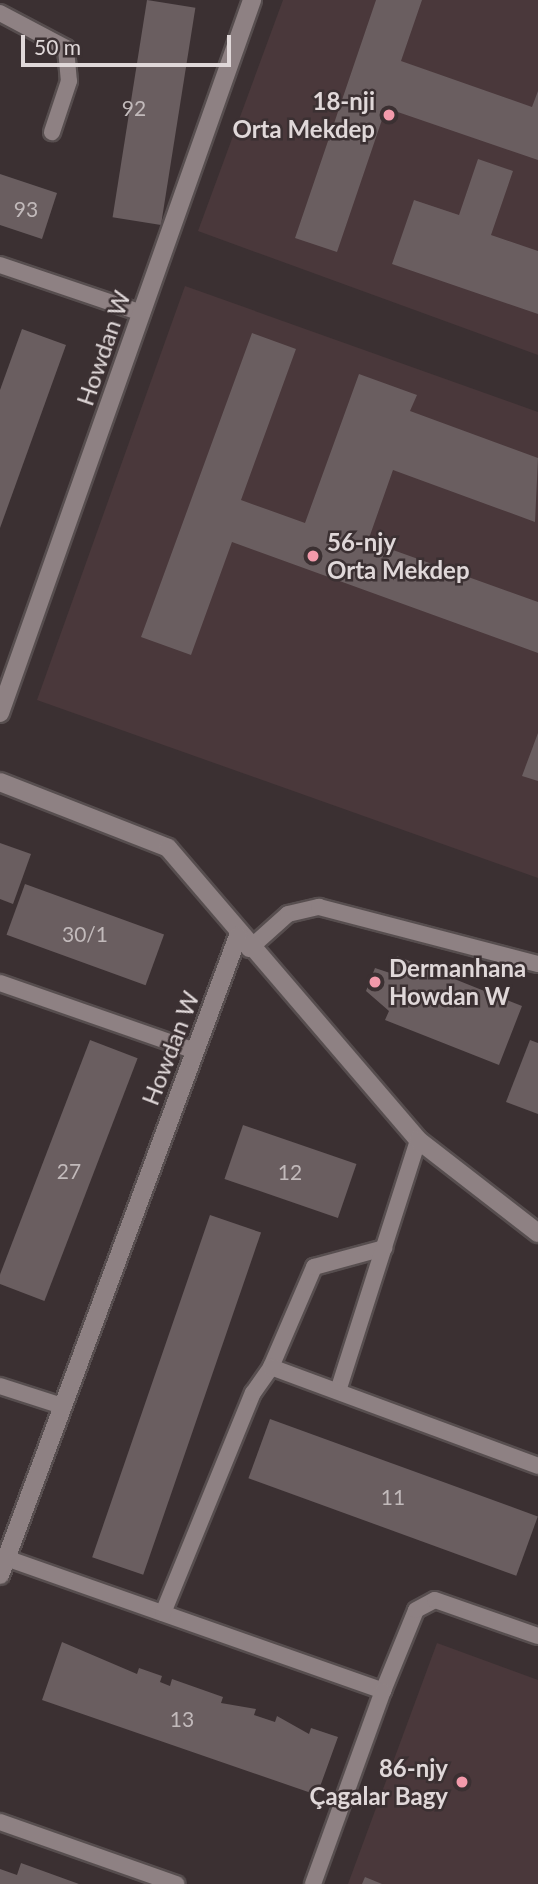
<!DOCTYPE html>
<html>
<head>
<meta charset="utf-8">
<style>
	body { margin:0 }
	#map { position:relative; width:538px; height:1884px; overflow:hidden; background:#3b3032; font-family:Lato,sans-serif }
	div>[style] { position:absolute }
	.built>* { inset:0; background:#4a383b }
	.building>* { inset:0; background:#6a5e60; transform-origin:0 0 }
	.roads { filter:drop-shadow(2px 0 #574e4f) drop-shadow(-2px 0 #574e4f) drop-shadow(0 2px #574e4f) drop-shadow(0 -2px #574e4f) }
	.service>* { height:16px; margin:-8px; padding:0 8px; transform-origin:8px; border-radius:8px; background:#8e8183 }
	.minor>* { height:18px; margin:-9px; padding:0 9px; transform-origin:9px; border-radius:9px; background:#8e8183 }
	.dots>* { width:19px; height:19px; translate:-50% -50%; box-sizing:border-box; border:4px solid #3b3032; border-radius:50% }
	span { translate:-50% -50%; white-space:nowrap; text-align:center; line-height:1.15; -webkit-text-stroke:5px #3b3032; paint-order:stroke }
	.number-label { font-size:21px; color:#c2babb }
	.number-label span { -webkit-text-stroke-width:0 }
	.poi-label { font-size:24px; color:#e0d8d9; font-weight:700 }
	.right { translate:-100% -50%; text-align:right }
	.left { translate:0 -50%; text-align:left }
	.street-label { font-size:24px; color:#e0d8d9 }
	.scale { position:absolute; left:21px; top:35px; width:210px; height:32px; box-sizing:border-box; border:4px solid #e0d8d9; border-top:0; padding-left:9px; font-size:21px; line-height:24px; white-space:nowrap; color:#e0d8d9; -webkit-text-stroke:5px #3b3032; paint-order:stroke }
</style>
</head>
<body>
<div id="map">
	<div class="built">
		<div style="clip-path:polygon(283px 0,538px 0,538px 355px,198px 231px)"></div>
		<div style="clip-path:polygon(185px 286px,538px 412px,538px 878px,37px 700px)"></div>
		<div style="clip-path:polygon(437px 1643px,538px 1680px,538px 1884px,348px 1884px)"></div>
	</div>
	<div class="building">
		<div style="left:147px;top:0;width:49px;height:220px;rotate:9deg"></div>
		<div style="clip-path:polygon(376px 0,422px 0,401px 61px,532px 107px,538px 91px,538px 160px,386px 108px,337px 252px,295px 238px)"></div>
		<div style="clip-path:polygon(478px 159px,513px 171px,491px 235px,538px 251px,538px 314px,392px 264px,414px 200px,459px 215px)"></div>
		<div style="clip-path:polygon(0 174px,57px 193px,42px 239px,0 225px)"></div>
		<div style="clip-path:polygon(22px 329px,66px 345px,0 528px,0 390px)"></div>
		<div style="clip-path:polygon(252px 333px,296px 349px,241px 500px,305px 523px,359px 374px,417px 395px,410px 411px,538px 458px,535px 522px,393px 470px,368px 541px,538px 602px,538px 653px,232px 542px,191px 655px,141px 637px)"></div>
		<div style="clip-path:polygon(538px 733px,538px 781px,522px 776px)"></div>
		<div style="clip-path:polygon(0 843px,31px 854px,13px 904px,0 899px)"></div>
		<div style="left:25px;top:884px;width:148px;height:54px;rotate:20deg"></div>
		<div style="clip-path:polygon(397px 956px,522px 1006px,499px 1065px,385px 1020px,389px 1011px,366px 991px,375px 968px,390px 973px)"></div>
		<div style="left:90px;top:1040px;width:51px;height:260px;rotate:21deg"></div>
		<div style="clip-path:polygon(530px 1040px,538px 1043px,538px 1114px,506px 1102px)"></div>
		<div style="left:243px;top:1125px;width:120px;height:57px;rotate:19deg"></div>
		<div style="left:210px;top:1215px;width:54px;height:362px;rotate:19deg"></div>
		<div style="left:270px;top:1419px;width:285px;height:63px;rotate:20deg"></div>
		<div style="clip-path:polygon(62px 1642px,137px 1674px,139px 1668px,162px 1676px,160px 1682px,170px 1686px,172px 1679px,223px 1697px,221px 1703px,256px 1709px,254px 1715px,275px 1722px,277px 1716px,309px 1734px,311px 1728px,338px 1737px,317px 1795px,42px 1700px)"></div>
		<div style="clip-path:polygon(21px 1863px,79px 1884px,0 1884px,0 1869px,17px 1875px)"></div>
		<div style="clip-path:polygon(365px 1877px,382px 1884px,362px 1884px)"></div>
	</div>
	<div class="roads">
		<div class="service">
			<div style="left:0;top:13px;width:75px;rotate:27.9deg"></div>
			<div style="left:66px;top:48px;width:33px;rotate:85deg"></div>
			<div style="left:69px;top:81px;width:54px;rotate:108.4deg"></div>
			<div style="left:0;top:265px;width:150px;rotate:18.7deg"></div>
			<div style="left:249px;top:949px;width:52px;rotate:-41.9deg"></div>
			<div style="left:288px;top:914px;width:32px;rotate:-13deg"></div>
			<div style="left:319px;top:907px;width:226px;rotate:14.6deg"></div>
			<div style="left:0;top:983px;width:207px;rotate:19.2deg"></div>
			<div style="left:271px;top:1367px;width:109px;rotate:-66.7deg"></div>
			<div style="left:314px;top:1267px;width:73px;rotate:-15.2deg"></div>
			<div style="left:0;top:1386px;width:65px;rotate:17.9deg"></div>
			<div style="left:338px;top:1391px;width:263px;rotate:-72.3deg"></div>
			<div style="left:6px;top:1558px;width:400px;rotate:19.4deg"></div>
			<div style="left:383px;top:1691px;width:87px;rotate:-67.8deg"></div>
			<div style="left:416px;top:1610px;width:21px;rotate:-28deg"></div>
			<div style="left:435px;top:1600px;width:109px;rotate:19.3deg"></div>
			<div style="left:163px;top:1613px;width:238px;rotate:-67.8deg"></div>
			<div style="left:253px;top:1393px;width:32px;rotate:-55deg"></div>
			<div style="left:271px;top:1367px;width:285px;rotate:20.3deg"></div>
			<div style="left:0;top:1822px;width:187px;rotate:19.4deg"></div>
			<div style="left:313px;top:1884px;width:205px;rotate:-70.1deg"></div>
		</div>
		<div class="minor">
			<div style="left:0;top:713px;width:756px;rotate:-70.53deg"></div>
			<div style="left:0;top:782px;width:180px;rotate:21.4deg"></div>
			<div style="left:168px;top:848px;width:384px;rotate:49.4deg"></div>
			<div style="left:418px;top:1140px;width:152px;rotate:37.8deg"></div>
			<div style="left:0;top:1575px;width:682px;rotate:-69.57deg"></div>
		</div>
	</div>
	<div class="dots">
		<div style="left:389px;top:115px;background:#f39aab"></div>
		<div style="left:313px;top:556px;background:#f39aab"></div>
		<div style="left:375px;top:982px;background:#f39aab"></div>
		<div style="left:462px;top:1782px;background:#f39aab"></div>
	</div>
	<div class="number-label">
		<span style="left:134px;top:108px">92</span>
		<span style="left:26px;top:209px">93</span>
		<span style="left:85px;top:934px">30/1</span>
		<span style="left:69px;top:1171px">27</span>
		<span style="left:290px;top:1172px">12</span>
		<span style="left:393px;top:1497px">11</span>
		<span style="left:182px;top:1719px">13</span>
	</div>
	<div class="poi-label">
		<span class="right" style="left:375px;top:115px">18-nji<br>Orta Mekdep</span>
		<span class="left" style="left:327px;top:556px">56-njy<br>Orta Mekdep</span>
		<span class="left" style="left:389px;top:982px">Dermanhana<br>Howdan W</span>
		<span class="right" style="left:448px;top:1782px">86-njy<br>Çagalar Bagy</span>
	</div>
	<div class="street-label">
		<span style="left:103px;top:348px;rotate:-71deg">Howdan W</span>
		<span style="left:170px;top:1048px;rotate:-69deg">Howdan W</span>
	</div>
	<div class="scale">50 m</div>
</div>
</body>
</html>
